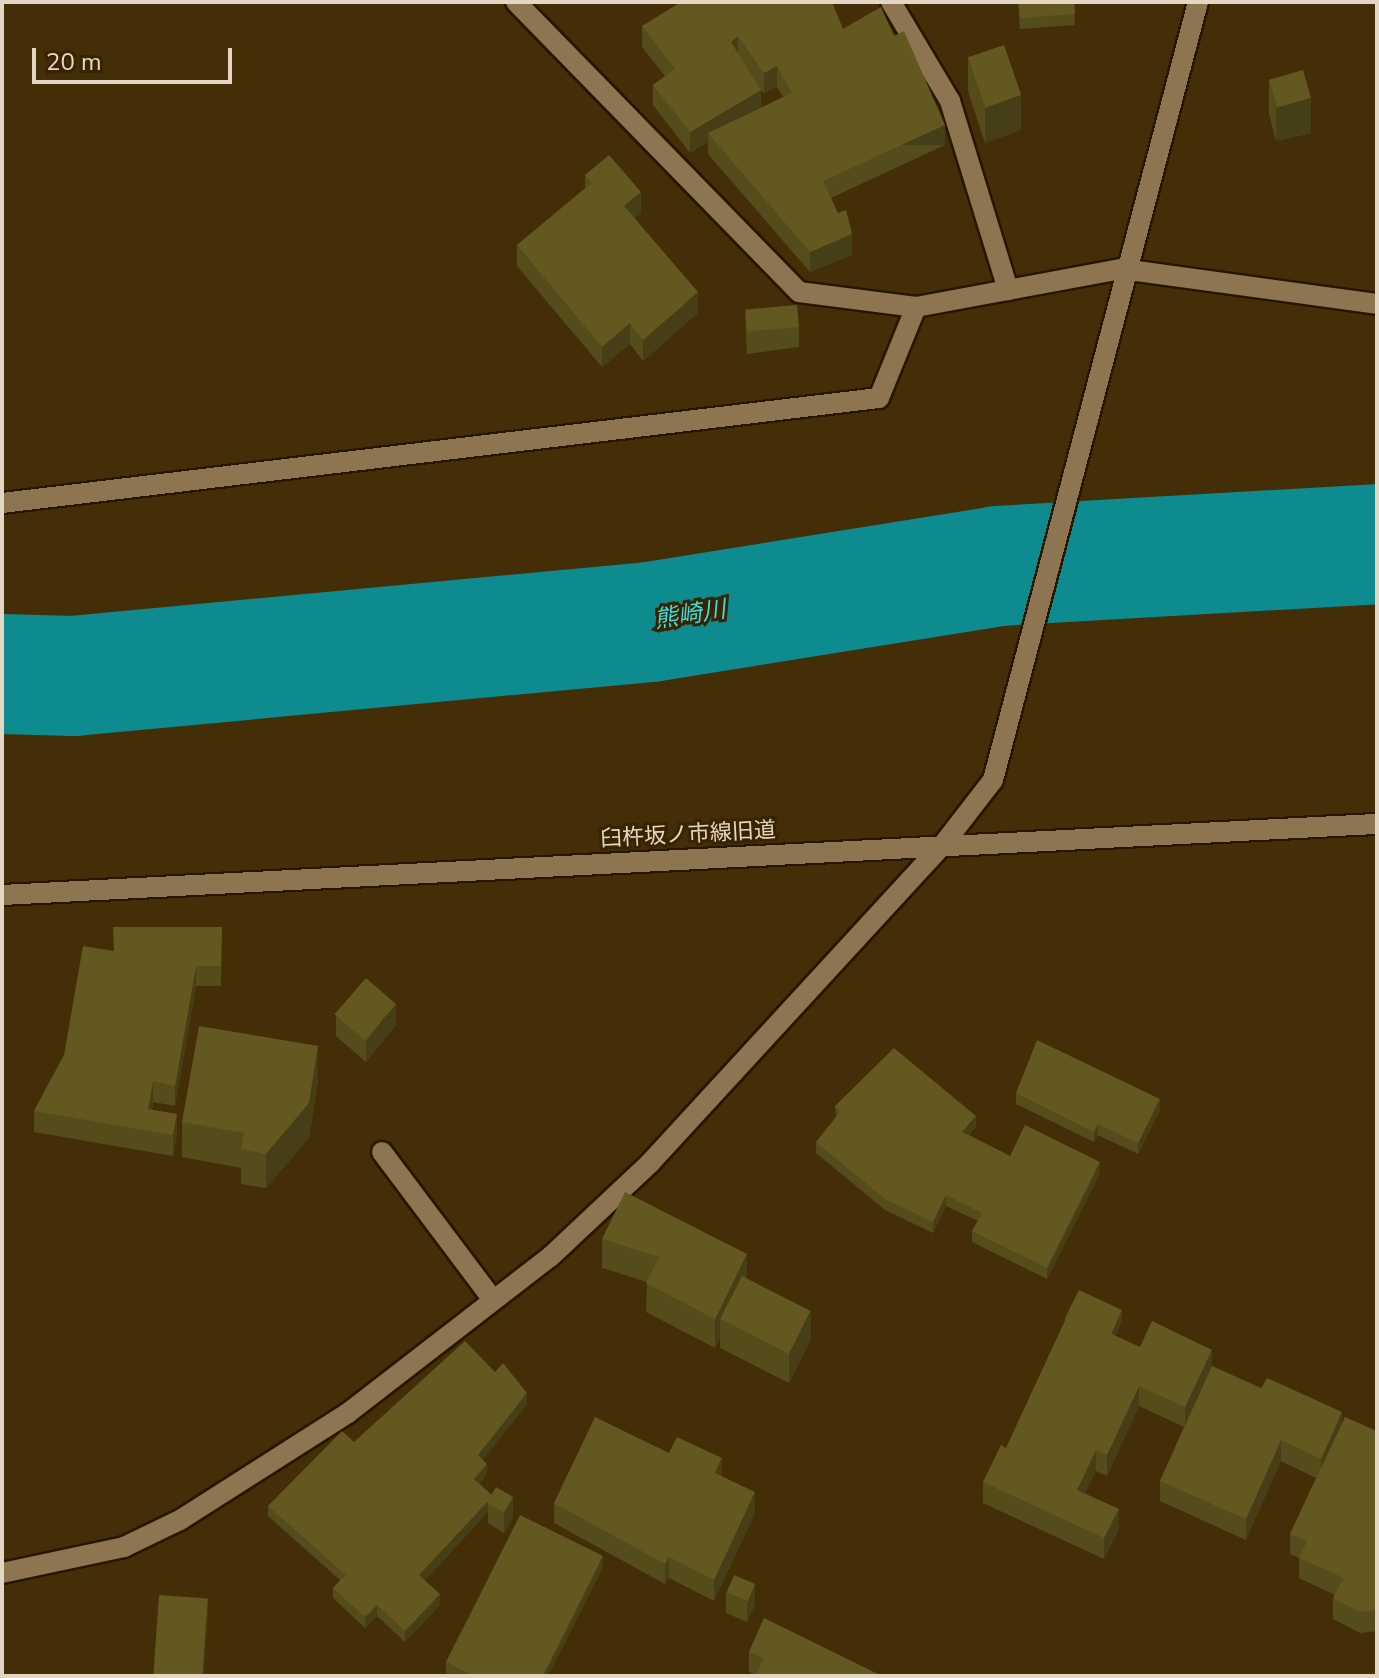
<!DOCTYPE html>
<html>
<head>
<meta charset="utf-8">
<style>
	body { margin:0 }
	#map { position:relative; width:1379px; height:1678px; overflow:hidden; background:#432e08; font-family:"Nunito Sans","Noto Sans JP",sans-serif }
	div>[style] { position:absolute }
	.river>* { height:120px; margin:-60px; padding:0 60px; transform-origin:60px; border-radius:60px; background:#0e8b8f }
	.roads { filter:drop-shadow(2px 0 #261700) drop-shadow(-2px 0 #261700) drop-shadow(0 2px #261700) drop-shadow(0 -2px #261700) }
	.minor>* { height:20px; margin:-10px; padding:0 10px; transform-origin:10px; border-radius:10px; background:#8c7550 }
	.tertiary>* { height:20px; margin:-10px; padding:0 10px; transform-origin:10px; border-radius:10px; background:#8c7550 }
	.wall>* { inset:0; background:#554c1b }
	.shaded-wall>* { inset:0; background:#453e16; transform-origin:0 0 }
	.building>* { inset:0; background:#63581f; transform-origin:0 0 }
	span { translate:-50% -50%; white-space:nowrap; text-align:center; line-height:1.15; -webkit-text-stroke:6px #382400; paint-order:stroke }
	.street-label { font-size:22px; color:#e3d6c3 }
	.water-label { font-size:24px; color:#3ddce1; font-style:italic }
	.frame { position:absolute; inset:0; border:4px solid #e3d6c3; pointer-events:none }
	.scale { position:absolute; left:32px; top:48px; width:200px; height:36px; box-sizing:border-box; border:4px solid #e3d6c3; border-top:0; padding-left:10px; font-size:24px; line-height:28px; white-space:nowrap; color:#e3d6c3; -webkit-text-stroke:6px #382400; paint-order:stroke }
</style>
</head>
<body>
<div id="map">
	<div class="river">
		<div style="left:2px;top:674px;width:71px;rotate:1.6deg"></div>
		<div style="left:73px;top:676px;width:580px;rotate:-5.35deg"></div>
		<div style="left:650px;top:622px;width:352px;rotate:-9.1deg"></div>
		<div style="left:998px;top:566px;width:380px;rotate:-3.3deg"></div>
	</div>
	<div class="roads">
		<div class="minor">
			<div style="left:516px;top:2px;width:405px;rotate:45.7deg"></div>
			<div style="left:799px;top:292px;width:118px;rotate:7.3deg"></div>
			<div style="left:916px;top:307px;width:209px;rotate:-10.5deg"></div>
			<div style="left:1122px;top:269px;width:257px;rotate:7.8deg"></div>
			<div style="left:891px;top:2px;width:115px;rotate:59.2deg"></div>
			<div style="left:950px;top:101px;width:198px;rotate:72.9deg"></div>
			<div style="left:2px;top:503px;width:883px;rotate:-6.83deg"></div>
			<div style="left:879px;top:398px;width:98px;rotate:-67.9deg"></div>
			<div style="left:382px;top:1152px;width:185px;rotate:53.1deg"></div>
		</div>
		<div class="tertiary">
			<div style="left:2px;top:895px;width:1377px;rotate:-2.96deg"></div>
			<div style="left:2px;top:1573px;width:125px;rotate:-12deg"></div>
			<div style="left:124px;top:1547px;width:62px;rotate:-25.7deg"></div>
			<div style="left:180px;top:1520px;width:199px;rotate:-32.5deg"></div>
			<div style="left:348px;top:1413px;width:255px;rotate:-37.7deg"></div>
			<div style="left:550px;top:1257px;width:137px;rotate:-43.2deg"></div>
			<div style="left:650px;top:1163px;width:431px;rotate:-47.4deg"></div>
			<div style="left:942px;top:846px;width:83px;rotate:-52.3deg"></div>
			<div style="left:993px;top:780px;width:805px;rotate:-75.24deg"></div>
		</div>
	</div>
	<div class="wall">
		<div style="clip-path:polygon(1018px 2px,1074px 2px,1075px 25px,1020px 29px)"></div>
		<div style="clip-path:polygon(evenodd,832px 4px,843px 29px,894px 36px,945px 145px,831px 198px,852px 255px,810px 272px,708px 154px,708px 142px,690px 153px,653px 105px,653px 85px,665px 76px,642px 47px,642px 26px,832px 4px,777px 87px,783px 97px,761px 108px,761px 90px,764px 93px,777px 87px)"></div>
		<div style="clip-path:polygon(968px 56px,1021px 130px,985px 143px,968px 91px)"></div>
		<div style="clip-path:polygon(1269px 79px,1311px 133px,1276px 141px,1269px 114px)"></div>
		<div style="clip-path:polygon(585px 175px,641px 213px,635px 218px,698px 313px,643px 361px,630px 344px,602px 367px,517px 266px,517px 245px,585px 188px)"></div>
		<div style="clip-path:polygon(745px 312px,799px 327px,799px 347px,747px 354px)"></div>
		<div style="clip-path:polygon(222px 927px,221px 986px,196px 986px,175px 1106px,153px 1102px,152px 1110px,177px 1134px,173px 1156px,34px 1132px,34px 1111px,64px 1055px,113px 951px)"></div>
		<div style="clip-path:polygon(336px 1016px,396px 1025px,366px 1062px,336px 1036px)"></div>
		<div style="clip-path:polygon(318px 1081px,309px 1138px,266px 1188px,241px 1184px,241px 1168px,182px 1157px,182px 1122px)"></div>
		<div style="clip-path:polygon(1016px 1093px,1160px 1110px,1138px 1154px,1098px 1135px,1094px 1142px,1016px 1104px)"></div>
		<div style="clip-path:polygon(835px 1106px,976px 1127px,969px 1135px,1010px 1156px,1100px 1173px,1047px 1279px,972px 1242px,972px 1231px,978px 1221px,946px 1206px,933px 1233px,885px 1210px,816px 1153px,816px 1142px,836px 1118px)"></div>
		<div style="clip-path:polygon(602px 1239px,747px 1279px,811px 1339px,789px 1383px,720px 1348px,720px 1337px,715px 1348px,646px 1312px,647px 1282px,602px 1268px)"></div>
		<div style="clip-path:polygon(1065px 1318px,1122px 1321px,1115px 1336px,1140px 1347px,1212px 1366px,1342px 1423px,1377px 1431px,1377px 1631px,1360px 1633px,1333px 1619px,1333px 1598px,1335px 1595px,1299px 1578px,1299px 1558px,1290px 1554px,1290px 1534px,1316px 1478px,1281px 1461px,1246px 1540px,1160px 1501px,1160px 1481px,1184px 1427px,1139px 1406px,1107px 1476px,1096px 1471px,1085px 1493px,1119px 1529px,1104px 1559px,983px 1503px,983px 1482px,1006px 1448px,1065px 1321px)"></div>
		<div style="clip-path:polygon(527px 1404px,483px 1459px,487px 1475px,479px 1484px,513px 1518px,504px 1533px,488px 1523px,488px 1512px,425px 1580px,440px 1605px,405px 1642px,377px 1616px,365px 1628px,333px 1598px,333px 1588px,340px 1580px,268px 1516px,268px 1506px,354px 1442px)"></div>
		<div style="clip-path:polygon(669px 1453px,722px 1476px,755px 1513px,714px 1601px,669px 1578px,665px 1584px,554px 1523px,554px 1503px)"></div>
		<div style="clip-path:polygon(603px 1567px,548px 1676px,452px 1676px,446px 1673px,446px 1662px)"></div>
		<div style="clip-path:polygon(726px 1592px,755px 1605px,747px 1622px,726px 1613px)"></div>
		<div style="clip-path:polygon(749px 1652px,882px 1676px,756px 1675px,749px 1672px)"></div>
	</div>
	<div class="shaded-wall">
		<div style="clip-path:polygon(738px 36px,738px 57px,731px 42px)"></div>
		<div style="clip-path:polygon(777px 66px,777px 87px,764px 93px,764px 73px)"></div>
		<div style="clip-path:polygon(761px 90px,761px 110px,708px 133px,708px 142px,690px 153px,690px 132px)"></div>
		<div style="clip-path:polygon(1021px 95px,1021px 130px,985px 143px,985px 108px)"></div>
		<div style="clip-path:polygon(1311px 98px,1311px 133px,1276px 141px,1276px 107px)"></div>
		<div style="left:945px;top:125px;width:20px;height:134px;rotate:90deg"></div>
		<div style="clip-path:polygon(641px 192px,641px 213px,624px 227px,624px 206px)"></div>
		<div style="clip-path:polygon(852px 234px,852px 255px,810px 272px,810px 252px)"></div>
		<div style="clip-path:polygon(698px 292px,698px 313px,643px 361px,643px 340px)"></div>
		<div style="clip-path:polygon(630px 323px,630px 344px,602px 367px,602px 347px)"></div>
		<div style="clip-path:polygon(196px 966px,196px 986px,175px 1106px,175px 1086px)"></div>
		<div style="clip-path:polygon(396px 1004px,396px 1025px,366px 1062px,366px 1041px)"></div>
		<div style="clip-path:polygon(318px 1046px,318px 1081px,309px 1138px,266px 1188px,266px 1154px)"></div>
		<div style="clip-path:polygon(153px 1081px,153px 1102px,148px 1130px,148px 1109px)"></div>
		<div style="clip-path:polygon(1160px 1099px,1160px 1110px,1138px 1154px,1138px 1143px)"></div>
		<div style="clip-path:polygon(177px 1114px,177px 1134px,173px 1156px,173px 1135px)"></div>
		<div style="clip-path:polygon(976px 1116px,976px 1127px,962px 1143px,962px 1132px)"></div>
		<div style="clip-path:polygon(1098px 1124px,1098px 1135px,1094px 1142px,1094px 1132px)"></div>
		<div style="clip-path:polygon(1100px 1162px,1100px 1173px,1047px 1279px,1047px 1268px)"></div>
		<div style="clip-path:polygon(946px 1195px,946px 1206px,933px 1233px,933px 1222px)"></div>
		<div style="clip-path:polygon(747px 1254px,747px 1283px,720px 1319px,720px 1337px,715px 1348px,715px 1319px)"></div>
		<div style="clip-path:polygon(1122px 1310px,1122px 1321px,1109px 1350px,1109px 1339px)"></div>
		<div style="clip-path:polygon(811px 1311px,811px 1339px,789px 1383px,789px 1354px)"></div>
		<div style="clip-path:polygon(1212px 1350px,1212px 1370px,1185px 1427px,1185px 1407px)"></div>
		<div style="clip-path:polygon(1139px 1386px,1139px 1406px,1107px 1476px,1107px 1455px)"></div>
		<div style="clip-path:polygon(527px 1393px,527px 1404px,478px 1466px,478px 1455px)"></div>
		<div style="clip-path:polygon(1342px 1412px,1342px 1433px,1321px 1480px,1321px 1459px)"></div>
		<div style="clip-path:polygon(1281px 1440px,1281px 1461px,1246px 1540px,1246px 1519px)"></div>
		<div style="clip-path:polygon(1096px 1450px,1096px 1471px,1077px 1510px,1077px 1490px)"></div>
		<div style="clip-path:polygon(722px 1458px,722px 1479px,715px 1473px)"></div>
		<div style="clip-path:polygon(487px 1464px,487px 1475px,474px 1490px,474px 1479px)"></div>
		<div style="clip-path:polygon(755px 1492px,755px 1513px,714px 1601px,714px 1580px)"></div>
		<div style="clip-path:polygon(493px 1496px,488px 1503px,488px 1512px,419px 1586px,419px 1575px)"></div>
		<div style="clip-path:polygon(513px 1497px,513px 1518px,504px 1533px,504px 1512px)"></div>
		<div style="clip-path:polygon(1119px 1509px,1119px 1529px,1104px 1559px,1104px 1538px)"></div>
		<div style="clip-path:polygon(603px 1556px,603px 1567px,548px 1676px,543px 1676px)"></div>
		<div style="clip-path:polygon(669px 1557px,669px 1578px,665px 1584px,665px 1564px)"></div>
		<div style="clip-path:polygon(755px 1584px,755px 1605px,747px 1622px,747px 1601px)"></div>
		<div style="clip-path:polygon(440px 1594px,440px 1605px,405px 1642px,405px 1631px)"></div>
		<div style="clip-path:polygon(208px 1598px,208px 1619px,204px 1676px,203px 1676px)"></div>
		<div style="clip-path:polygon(377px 1605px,377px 1616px,365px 1628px,365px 1617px)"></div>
	</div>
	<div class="building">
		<div style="clip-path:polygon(681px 2px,832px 2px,843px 29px,881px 7px,894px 36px,904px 31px,945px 125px,823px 181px,838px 213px,846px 210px,852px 234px,810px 252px,708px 133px,792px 93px,777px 66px,764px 73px,738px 36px,731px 42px,761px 90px,690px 132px,653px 85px,675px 69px,642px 26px)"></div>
		<div style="clip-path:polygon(1019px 2px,1074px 2px,1075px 14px,1020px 18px)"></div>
		<div style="left:1004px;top:45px;width:53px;height:38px;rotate:71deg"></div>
		<div style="left:1303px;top:70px;width:29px;height:35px;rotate:74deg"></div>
		<div style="clip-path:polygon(609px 155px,641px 192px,624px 206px,698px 292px,643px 340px,630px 323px,602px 347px,517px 245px,592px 183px,585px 175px)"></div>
		<div style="left:797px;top:305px;width:22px;height:52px;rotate:85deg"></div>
		<div style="clip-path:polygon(113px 927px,222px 927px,221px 966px,196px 966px,175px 1086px,153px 1081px,148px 1109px,177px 1114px,173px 1135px,34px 1111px,64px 1055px,83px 946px,114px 951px)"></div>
		<div style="left:366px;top:978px;width:40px;height:48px;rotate:41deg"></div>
		<div style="clip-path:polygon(199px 1026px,318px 1046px,309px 1103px,266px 1154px,241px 1149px,244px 1133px,182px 1122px)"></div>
		<div style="clip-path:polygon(1037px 1040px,1160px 1099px,1138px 1143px,1098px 1124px,1094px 1132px,1016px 1093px)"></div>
		<div style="clip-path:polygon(894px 1048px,976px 1116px,962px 1132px,1010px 1156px,1025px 1125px,1100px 1162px,1047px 1268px,972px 1231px,982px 1213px,946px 1195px,933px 1222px,885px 1199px,816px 1142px,840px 1112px,835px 1106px)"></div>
		<div style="clip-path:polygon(625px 1192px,747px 1254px,715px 1319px,646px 1283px,659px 1257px,602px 1239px)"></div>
		<div style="left:742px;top:1276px;width:77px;height:48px;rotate:27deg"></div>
		<div style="clip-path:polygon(1079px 1290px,1122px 1310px,1111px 1334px,1068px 1314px,1066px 1319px,1065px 1318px)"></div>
		<div style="clip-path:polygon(1068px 1314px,1140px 1347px,1152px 1321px,1212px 1350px,1185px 1407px,1139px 1386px,1107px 1455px,1096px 1450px,1077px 1490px,1119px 1509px,1104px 1538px,983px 1482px,1001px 1445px,1006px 1448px)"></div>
		<div style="clip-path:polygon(465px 1341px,495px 1372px,503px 1363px,527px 1393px,478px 1455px,487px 1464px,474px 1479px,492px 1495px,490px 1499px,419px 1575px,440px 1594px,405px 1631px,377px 1605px,365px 1617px,333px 1588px,346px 1575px,268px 1506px,342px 1431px,354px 1442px)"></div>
		<div style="clip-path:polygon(1212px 1366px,1261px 1389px,1267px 1378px,1342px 1412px,1321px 1459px,1281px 1440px,1246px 1519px,1160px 1481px)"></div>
		<div style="clip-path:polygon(595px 1417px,669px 1453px,677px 1437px,722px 1458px,715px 1473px,755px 1492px,714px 1580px,669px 1557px,665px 1564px,554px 1503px)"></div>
		<div style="clip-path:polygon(1345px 1417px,1377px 1431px,1377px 1610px,1360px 1612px,1333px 1598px,1344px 1578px,1299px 1558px,1307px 1541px,1290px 1534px)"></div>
		<div style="left:496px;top:1487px;width:20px;height:18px;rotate:30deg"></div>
		<div style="clip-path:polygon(520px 1515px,603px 1556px,543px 1676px,474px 1676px,446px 1662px)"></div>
		<div style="left:734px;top:1575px;width:23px;height:19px;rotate:23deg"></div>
		<div style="left:159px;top:1595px;width:49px;height:81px;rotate:4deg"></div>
		<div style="clip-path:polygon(764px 1618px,882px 1676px,755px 1676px,764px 1658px,749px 1652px)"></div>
	</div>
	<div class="street-label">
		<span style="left:688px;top:835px;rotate:-3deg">臼杵坂ノ市線旧道</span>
	</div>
	<div class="water-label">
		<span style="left:690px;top:615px;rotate:-9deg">熊崎川</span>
	</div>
	<div class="frame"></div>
	<div class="scale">20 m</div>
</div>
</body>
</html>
